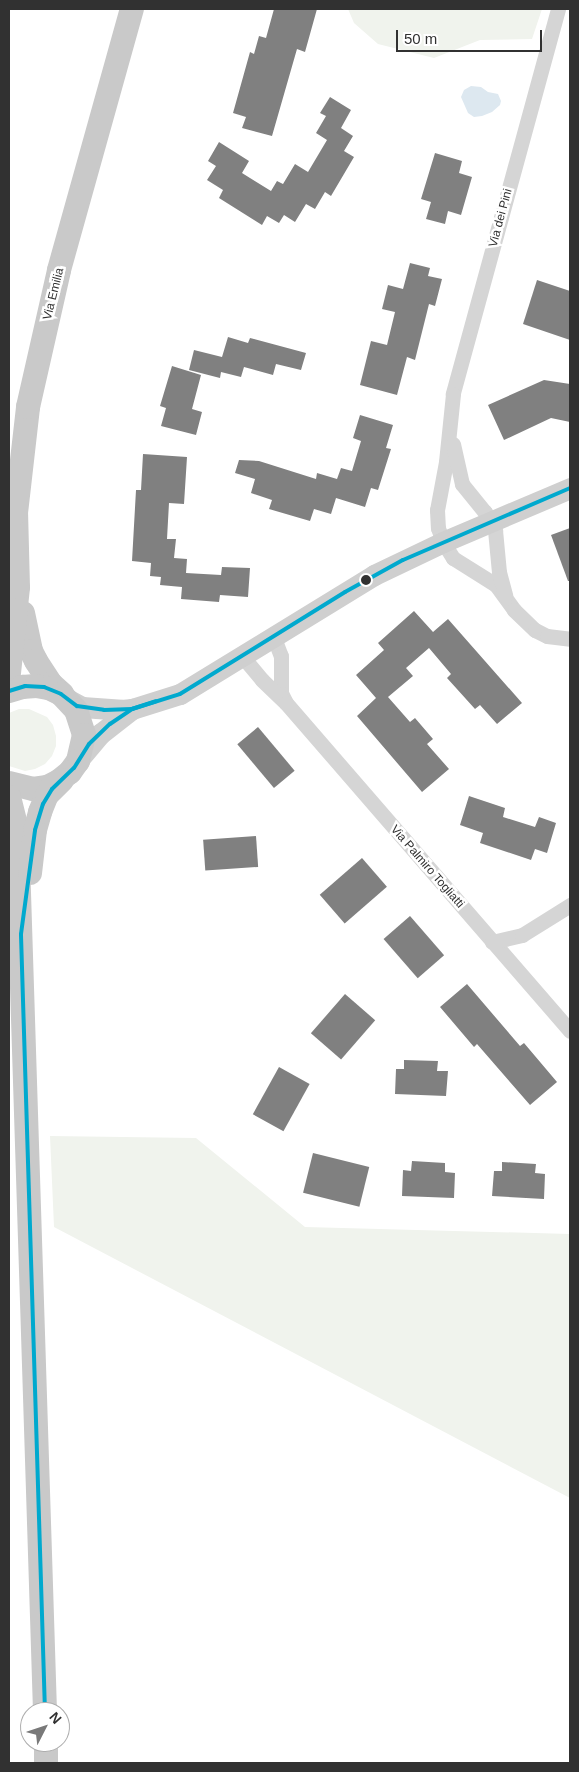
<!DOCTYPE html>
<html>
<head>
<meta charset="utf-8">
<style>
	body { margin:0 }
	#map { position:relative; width:579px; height:1772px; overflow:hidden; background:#fff; font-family:Arial,sans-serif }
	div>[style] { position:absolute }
	.green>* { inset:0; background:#f0f3ed }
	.water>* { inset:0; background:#dde8f0 }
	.building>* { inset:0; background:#808080; transform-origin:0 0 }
	.street>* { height:15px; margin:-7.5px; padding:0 7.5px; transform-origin:7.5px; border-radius:7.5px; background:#d5d5d5 }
	.secondary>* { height:21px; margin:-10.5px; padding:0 10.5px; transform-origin:10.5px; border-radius:10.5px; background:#cfcfcf }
	.primary>* { height:24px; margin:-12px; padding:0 12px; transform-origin:12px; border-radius:12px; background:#c9c9c9 }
	.bus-1>* { height:4px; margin:-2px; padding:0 2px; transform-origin:2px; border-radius:2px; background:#00a9ce }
	.dots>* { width:14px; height:14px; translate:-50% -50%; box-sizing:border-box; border:2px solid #fff; border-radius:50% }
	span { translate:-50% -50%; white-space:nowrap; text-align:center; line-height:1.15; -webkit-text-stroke:5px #fff; paint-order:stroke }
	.street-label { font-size:12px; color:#313131 }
	.frame { position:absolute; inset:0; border:10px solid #313131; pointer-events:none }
	.north { position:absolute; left:20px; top:1702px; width:50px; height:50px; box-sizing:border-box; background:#fff; border:1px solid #adadad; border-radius:50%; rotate:49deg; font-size:14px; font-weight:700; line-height:20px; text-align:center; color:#313131 }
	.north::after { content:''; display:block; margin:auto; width:18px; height:22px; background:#797979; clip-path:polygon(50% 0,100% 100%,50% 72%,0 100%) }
	.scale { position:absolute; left:396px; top:30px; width:146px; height:22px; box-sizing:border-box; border:2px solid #313131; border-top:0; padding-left:6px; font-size:15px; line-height:18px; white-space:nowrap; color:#313131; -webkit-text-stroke:4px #fff; paint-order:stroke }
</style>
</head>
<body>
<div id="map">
	<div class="green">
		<div style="clip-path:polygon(348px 9px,542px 9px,532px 39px,480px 40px,434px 58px,378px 44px,354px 23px)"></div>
		<div style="clip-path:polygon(19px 709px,29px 709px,47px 717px,53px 725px,56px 736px,56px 746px,52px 756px,45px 764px,35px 769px,25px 771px,9px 766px,9px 713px)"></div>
		<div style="clip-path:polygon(50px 1136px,196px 1138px,305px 1227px,570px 1234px,570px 1498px,54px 1227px)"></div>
	</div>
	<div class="water">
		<div style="clip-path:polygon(471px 86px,481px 87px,488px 92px,498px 94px,501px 101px,500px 105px,492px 112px,482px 116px,474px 117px,468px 113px,461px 97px,464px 90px)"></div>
	</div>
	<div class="building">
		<div style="clip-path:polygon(274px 9px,317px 9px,305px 52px,297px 49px,272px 136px,242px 128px,246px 117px,233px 113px,250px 52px,254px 54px,259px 36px,266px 38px)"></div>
		<div style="clip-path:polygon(330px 97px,351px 110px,341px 128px,353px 136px,344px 151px,354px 157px,331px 196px,325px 192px,315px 209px,306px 204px,295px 222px,284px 215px,279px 223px,267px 216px,262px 225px,219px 198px,223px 190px,207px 180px,216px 166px,208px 161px,219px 142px,249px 161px,242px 173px,271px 191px,277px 181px,283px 184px,295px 164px,308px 172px,327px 140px,316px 133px,326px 116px,320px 113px)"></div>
		<div style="clip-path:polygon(435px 153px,462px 161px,459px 173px,472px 177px,461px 215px,448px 211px,445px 224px,426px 219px,431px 202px,421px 199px)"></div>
		<div style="clip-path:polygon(410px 263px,430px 268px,428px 276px,442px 279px,435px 306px,429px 304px,415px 360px,407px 357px,397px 395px,360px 385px,371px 341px,387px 345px,395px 312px,382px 309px,388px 285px,403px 289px)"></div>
		<div style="clip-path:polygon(537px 280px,570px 291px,570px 340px,523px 324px)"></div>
		<div style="clip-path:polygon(228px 337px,248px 343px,250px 338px,306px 353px,301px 370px,276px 364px,273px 375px,244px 367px,241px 377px,221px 372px,220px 378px,189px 370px,194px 350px,222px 357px)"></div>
		<div style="clip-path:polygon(172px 366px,201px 375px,192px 409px,202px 412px,196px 435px,161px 426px,166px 408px,160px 406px)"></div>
		<div style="clip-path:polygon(544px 380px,570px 384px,570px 422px,551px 418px,504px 440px,488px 405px)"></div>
		<div style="clip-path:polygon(360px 415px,393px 425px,386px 448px,391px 449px,378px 490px,371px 488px,365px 507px,336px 498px,331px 514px,314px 509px,310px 521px,269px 509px,272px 500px,251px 493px,255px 479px,235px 473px,239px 460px,259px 461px,316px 479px,317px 473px,337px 479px,341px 468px,352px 471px,361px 441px,353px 438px)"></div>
		<div style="clip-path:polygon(143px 454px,187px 457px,184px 504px,169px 503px,167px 539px,176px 539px,174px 558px,187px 559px,186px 573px,221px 575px,222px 567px,250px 568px,248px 597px,220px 595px,219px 602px,181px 599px,182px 587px,160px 585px,161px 577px,150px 576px,151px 563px,132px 561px,136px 490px,141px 490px)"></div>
		<div style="clip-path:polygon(570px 528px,570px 581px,568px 581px,551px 535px)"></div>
		<div style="clip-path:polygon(414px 611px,433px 632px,448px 619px,522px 703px,497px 724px,480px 705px,475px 709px,447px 678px,451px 674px,429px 648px,406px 668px,413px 676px,388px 697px,410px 722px,415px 718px,433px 739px,427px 744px,449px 769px,422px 792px,357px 716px,376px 698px,356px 675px,384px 650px,378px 643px)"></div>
		<div style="left:258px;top:727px;width:57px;height:27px;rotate:50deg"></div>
		<div style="clip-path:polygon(469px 796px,505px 808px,503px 817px,535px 827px,539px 817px,556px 823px,547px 853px,535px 849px,531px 860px,480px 843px,483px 833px,460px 825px)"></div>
		<div style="left:256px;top:836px;width:31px;height:53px;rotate:86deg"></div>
		<div style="left:362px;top:858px;width:38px;height:56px;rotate:49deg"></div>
		<div style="left:410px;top:916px;width:52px;height:35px;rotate:49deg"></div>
		<div style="clip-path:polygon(467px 984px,520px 1046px,524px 1043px,557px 1082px,530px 1105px,477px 1044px,474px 1047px,440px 1007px)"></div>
		<div style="left:345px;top:994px;width:40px;height:52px;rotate:41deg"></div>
		<div style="clip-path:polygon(404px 1060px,438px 1061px,437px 1071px,448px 1071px,446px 1096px,395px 1094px,396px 1069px,404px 1069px)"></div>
		<div style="left:279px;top:1067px;width:35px;height:54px;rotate:29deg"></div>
		<div style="left:313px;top:1153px;width:58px;height:41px;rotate:14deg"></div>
		<div style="clip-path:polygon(412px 1161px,445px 1163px,445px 1172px,455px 1173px,454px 1198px,402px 1196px,403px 1170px,411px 1171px)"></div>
		<div style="clip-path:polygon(502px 1162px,536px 1164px,535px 1173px,545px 1174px,544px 1199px,492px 1196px,494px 1171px,502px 1171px)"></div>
	</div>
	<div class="street">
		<div style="left:558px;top:9px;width:399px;rotate:105.3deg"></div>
		<div style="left:453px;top:394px;width:68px;rotate:95.9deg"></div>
		<div style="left:446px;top:462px;width:49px;rotate:100.6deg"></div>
		<div style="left:437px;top:510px;width:18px;rotate:87deg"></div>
		<div style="left:438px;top:528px;width:15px;rotate:70deg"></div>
		<div style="left:443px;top:542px;width:19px;rotate:58deg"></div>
		<div style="left:453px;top:558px;width:51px;rotate:32.1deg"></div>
		<div style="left:496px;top:585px;width:31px;rotate:54deg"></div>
		<div style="left:514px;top:610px;width:29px;rotate:44deg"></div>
		<div style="left:535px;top:630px;width:13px;rotate:27deg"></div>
		<div style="left:547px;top:636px;width:23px;rotate:7deg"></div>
		<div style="left:453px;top:444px;width:41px;rotate:77.3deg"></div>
		<div style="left:462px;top:484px;width:36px;rotate:51deg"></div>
		<div style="left:485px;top:512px;width:21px;rotate:61deg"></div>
		<div style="left:495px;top:530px;width:42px;rotate:84.6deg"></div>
		<div style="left:499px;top:572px;width:24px;rotate:75deg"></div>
		<div style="left:274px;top:638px;width:19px;rotate:69deg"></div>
		<div style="left:281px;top:656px;width:37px;rotate:90deg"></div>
		<div style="left:281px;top:693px;width:11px;rotate:63deg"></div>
		<div style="left:242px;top:656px;width:31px;rotate:50deg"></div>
		<div style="left:262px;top:680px;width:33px;rotate:44deg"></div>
		<div style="left:286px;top:703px;width:434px;rotate:49.1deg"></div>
		<div style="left:492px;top:942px;width:31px;rotate:-13deg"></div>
		<div style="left:522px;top:935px;width:57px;rotate:-32deg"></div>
	</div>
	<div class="secondary">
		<div style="left:67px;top:699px;width:17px;rotate:28deg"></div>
		<div style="left:82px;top:707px;width:39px;rotate:4deg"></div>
		<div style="left:121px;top:710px;width:11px;rotate:-5deg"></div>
		<div style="left:132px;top:709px;width:50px;rotate:-17.4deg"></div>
		<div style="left:180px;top:694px;width:228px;rotate:-31.5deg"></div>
		<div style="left:374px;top:575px;width:76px;rotate:-25.6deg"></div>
		<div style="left:443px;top:542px;width:138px;rotate:-23deg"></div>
		<div style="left:79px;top:759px;width:33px;rotate:-50deg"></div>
		<div style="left:100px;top:734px;width:41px;rotate:-38deg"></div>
	</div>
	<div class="primary">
		<div style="left:23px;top:613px;width:39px;rotate:78deg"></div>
		<div style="left:31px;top:651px;width:11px;rotate:63deg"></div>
		<div style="left:36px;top:661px;width:27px;rotate:57deg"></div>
		<div style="left:51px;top:684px;width:15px;rotate:42deg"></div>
		<div style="left:9px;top:673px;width:86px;rotate:-84deg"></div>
		<div style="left:18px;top:587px;width:74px;rotate:-91.5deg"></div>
		<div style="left:16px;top:513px;width:107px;rotate:-83.5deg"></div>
		<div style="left:28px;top:407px;width:140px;rotate:-77.2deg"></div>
		<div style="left:59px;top:270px;width:271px;rotate:-74.4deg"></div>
		<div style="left:9px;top:691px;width:14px;rotate:-17deg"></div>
		<div style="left:22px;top:687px;width:14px;rotate:-4deg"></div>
		<div style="left:36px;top:686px;width:13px;rotate:9deg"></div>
		<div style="left:49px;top:688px;width:13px;rotate:27deg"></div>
		<div style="left:61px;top:694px;width:22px;rotate:47deg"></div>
		<div style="left:76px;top:710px;width:26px;rotate:72deg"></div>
		<div style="left:84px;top:735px;width:27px;rotate:103deg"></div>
		<div style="left:78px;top:761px;width:14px;rotate:126deg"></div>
		<div style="left:70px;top:772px;width:14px;rotate:141deg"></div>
		<div style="left:59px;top:781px;width:13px;rotate:153deg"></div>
		<div style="left:47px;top:787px;width:14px;rotate:172deg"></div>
		<div style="left:33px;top:789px;width:25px;rotate:-166deg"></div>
		<div style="left:9px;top:797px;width:34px;rotate:76deg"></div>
		<div style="left:17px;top:830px;width:882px;rotate:88.18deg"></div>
		<div style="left:30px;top:873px;width:43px;rotate:-83.4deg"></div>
		<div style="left:35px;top:830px;width:19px;rotate:-74deg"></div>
		<div style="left:40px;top:812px;width:18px;rotate:-68deg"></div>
		<div style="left:47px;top:795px;width:21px;rotate:-45deg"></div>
		<div style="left:46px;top:1763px;width:21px;rotate:-90deg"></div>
	</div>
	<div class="bus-1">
		<div style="left:9px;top:691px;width:17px;rotate:-17deg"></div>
		<div style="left:25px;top:686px;width:19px;rotate:3deg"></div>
		<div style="left:44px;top:687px;width:18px;rotate:22deg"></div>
		<div style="left:61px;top:694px;width:20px;rotate:37deg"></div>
		<div style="left:77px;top:706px;width:27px;rotate:8deg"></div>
		<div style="left:104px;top:710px;width:28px;rotate:-2deg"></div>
		<div style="left:132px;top:709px;width:25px;rotate:-18deg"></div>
		<div style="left:45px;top:1712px;width:778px;rotate:-91.77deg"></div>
		<div style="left:21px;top:934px;width:105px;rotate:-82.3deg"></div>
		<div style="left:35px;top:830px;width:27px;rotate:-73deg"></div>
		<div style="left:43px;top:804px;width:17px;rotate:-59deg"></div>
		<div style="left:52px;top:789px;width:30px;rotate:-44deg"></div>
		<div style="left:74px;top:768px;width:28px;rotate:-58deg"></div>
		<div style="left:89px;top:744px;width:29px;rotate:-44deg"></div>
		<div style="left:110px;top:724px;width:27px;rotate:-34deg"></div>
		<div style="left:132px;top:709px;width:50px;rotate:-17.4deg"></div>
		<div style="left:180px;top:694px;width:194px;rotate:-31.7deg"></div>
		<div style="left:345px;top:592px;width:66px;rotate:-28.9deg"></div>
		<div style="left:403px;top:560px;width:182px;rotate:-23.3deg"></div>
	</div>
	<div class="dots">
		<div style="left:366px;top:580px;background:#313131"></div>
	</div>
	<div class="street-label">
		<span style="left:501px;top:218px;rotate:-75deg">Via dei Pini</span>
		<span style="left:54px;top:294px;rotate:-76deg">Via Emilia</span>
		<span style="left:427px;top:867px;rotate:49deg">Via Palmiro Togliatti</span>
	</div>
	<div class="frame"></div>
	<div class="north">N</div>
	<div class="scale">50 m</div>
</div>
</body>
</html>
